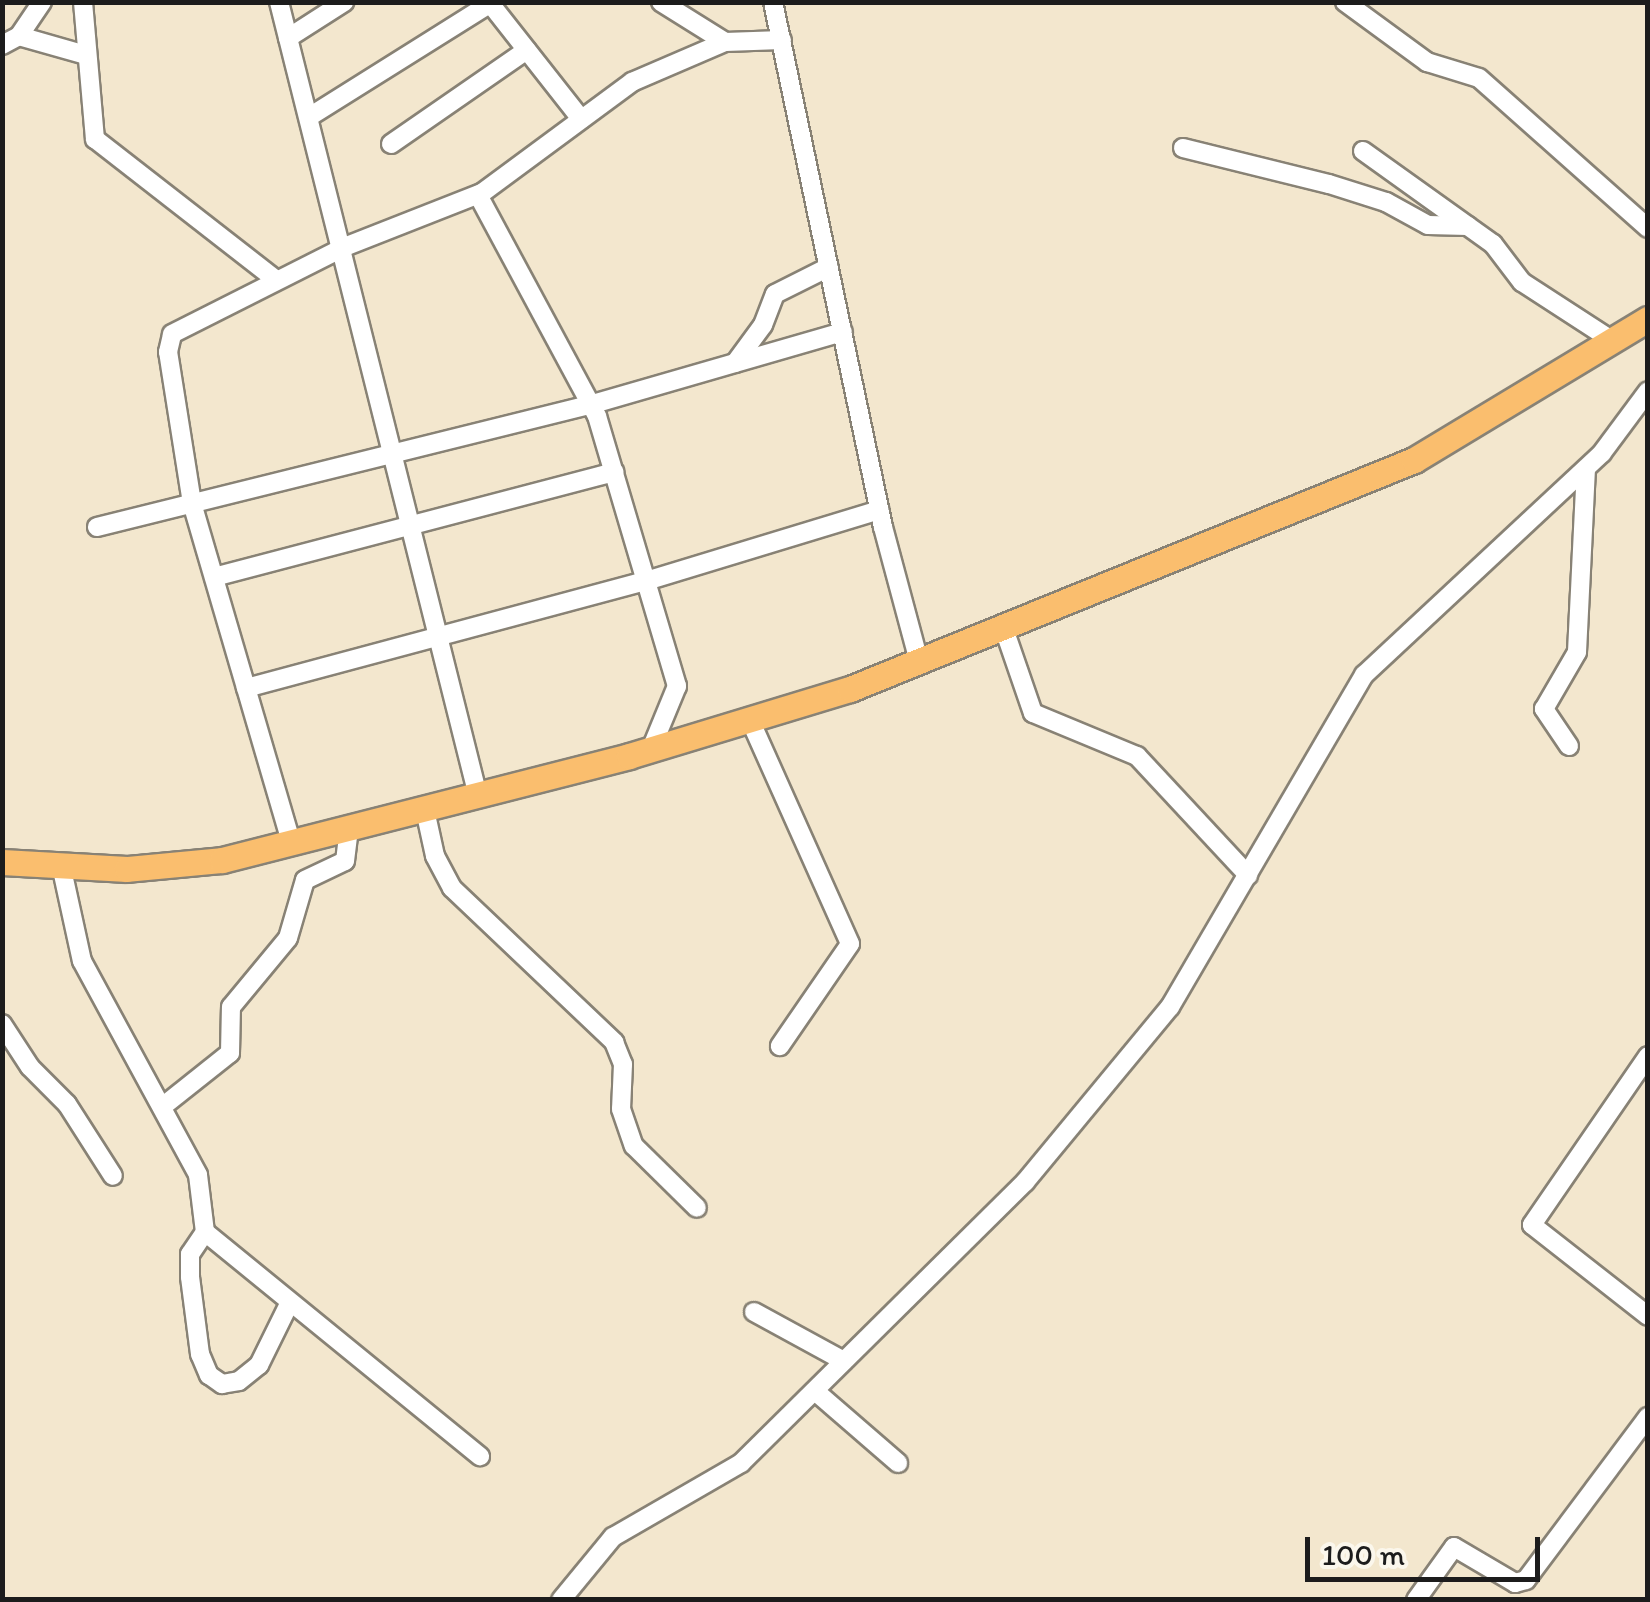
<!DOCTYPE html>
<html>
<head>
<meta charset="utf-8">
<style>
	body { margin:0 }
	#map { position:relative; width:1650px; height:1602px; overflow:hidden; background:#f3e7ce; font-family:Itim,sans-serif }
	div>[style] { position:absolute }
	.roads { filter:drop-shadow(2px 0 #888275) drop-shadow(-2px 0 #888275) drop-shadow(0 2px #888275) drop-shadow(0 -2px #888275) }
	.minor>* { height:18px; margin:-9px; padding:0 9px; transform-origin:9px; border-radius:9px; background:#fff }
	.highway>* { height:25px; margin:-12.5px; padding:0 12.5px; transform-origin:12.5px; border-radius:12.5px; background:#fabe6e }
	span { translate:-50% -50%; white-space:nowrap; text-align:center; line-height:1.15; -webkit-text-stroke:8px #fbf7ec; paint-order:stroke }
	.frame { position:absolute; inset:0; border:5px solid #1c1c1c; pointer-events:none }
	.scale { position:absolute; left:1305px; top:1537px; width:235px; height:45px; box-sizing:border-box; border:5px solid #1c1c1c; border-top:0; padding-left:12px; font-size:30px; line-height:35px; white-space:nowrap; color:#1c1c1c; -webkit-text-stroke:8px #fbf7ec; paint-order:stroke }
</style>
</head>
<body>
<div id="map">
	<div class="roads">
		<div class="minor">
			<div style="left:83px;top:2px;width:138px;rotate:85deg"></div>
			<div style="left:95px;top:139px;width:229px;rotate:37.9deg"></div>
			<div style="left:279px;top:2px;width:819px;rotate:75.93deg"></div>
			<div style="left:489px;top:2px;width:149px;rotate:51.8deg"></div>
			<div style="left:661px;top:2px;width:75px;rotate:32deg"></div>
			<div style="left:725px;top:42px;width:57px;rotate:-2deg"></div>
			<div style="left:773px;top:2px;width:536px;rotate:78.17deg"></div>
			<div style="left:883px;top:527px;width:139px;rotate:75deg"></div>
			<div style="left:1345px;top:2px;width:102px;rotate:36.2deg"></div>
			<div style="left:1427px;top:62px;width:54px;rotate:17.1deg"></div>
			<div style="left:1479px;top:78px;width:226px;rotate:41.6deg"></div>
			<div style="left:19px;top:36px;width:70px;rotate:15.8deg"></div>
			<div style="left:288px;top:38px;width:67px;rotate:-32.7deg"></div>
			<div style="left:2px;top:45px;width:19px;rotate:-28deg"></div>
			<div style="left:19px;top:36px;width:41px;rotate:-55.9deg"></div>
			<div style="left:309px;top:117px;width:213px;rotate:-32.1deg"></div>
			<div style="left:391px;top:144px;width:165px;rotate:-34.7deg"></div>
			<div style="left:1183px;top:148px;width:150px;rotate:13.9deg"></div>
			<div style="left:1329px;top:184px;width:60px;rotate:17.5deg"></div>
			<div style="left:1386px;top:202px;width:48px;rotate:28.7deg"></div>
			<div style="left:1428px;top:225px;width:40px;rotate:1.4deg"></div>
			<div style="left:1363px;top:151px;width:160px;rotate:35.6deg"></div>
			<div style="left:1493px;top:244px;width:48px;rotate:52.7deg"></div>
			<div style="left:1522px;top:282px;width:108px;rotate:33deg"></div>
			<div style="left:478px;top:195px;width:251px;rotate:61.7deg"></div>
			<div style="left:597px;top:416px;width:282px;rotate:73.5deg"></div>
			<div style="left:677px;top:686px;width:68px;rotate:112.4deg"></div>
			<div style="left:735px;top:363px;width:47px;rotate:-53.6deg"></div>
			<div style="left:763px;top:325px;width:33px;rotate:-69deg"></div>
			<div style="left:775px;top:294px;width:60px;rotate:-26.6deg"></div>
			<div style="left:97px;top:527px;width:511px;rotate:-13.93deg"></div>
			<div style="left:593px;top:404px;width:260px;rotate:-16.1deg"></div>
			<div style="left:214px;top:577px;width:414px;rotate:-14.7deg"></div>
			<div style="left:1003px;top:626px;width:92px;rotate:71deg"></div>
			<div style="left:1033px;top:713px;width:113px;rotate:22.5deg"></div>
			<div style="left:1137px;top:756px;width:163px;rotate:47deg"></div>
			<div style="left:246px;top:688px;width:414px;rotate:-15deg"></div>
			<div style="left:646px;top:581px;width:244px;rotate:-16.9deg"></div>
			<div style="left:750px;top:720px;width:245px;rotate:65.9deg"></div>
			<div style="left:850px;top:944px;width:124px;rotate:124.5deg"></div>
			<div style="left:1569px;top:746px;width:45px;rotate:-124deg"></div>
			<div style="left:1544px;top:709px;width:66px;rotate:-59.9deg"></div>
			<div style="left:1577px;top:652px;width:183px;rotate:-87.2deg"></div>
			<div style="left:425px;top:810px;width:47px;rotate:77.7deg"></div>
			<div style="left:435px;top:856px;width:36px;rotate:62deg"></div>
			<div style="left:452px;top:888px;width:224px;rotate:43.5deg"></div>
			<div style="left:614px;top:1042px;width:24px;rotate:68deg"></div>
			<div style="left:623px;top:1064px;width:45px;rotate:92.5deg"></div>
			<div style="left:621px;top:1109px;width:39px;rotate:71deg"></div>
			<div style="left:634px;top:1146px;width:88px;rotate:44.5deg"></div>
			<div style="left:292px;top:845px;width:356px;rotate:-106.3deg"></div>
			<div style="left:192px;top:503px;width:153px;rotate:-99deg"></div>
			<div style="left:168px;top:352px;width:18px;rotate:-77deg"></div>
			<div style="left:172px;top:334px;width:193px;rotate:-26.8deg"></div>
			<div style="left:344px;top:247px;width:148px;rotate:-21.4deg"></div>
			<div style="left:482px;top:193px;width:187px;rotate:-36.5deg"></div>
			<div style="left:632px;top:82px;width:101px;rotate:-23.3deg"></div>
			<div style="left:61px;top:865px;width:98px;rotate:77.7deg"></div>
			<div style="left:82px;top:961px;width:243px;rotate:61.5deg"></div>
			<div style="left:198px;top:1175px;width:57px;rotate:83deg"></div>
			<div style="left:205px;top:1232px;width:355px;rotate:39.2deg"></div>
			<div style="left:2px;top:1024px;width:51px;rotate:56.9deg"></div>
			<div style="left:30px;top:1067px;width:52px;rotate:45deg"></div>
			<div style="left:67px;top:1104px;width:85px;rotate:57.4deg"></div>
			<div style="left:1648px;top:1056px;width:205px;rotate:124.5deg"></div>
			<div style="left:1532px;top:1225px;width:147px;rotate:38.1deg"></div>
			<div style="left:162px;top:1107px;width:87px;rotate:-38.5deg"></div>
			<div style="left:230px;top:1053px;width:46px;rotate:-88.8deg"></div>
			<div style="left:231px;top:1007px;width:89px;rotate:-50.4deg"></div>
			<div style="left:288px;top:938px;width:60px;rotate:-73.7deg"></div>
			<div style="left:305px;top:880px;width:44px;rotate:-25.4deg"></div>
			<div style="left:345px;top:861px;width:31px;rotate:-83deg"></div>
			<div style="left:205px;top:1232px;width:27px;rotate:124deg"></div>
			<div style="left:190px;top:1254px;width:23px;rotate:90deg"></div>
			<div style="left:190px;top:1277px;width:78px;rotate:82.6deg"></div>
			<div style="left:200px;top:1354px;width:23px;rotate:67deg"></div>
			<div style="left:209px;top:1375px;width:16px;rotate:35deg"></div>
			<div style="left:222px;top:1384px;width:17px;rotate:-10deg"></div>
			<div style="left:239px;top:1381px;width:26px;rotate:-39deg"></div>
			<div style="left:259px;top:1365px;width:70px;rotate:-63.8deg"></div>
			<div style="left:754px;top:1312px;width:102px;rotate:28.6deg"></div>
			<div style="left:815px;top:1391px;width:110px;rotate:40.9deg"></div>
			<div style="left:561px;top:1600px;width:82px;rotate:-50.5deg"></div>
			<div style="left:613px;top:1537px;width:148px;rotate:-30deg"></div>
			<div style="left:741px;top:1463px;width:400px;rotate:-44.7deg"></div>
			<div style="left:1025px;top:1182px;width:227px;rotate:-50.4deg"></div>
			<div style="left:1170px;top:1007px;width:385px;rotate:-59.7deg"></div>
			<div style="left:1364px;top:675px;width:325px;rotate:-43deg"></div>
			<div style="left:1602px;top:453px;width:77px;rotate:-53.4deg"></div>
			<div style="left:1416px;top:1600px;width:65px;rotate:-54.4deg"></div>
			<div style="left:1454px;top:1547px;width:71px;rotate:30.5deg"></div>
			<div style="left:1515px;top:1583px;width:11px;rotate:-15deg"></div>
			<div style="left:1526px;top:1580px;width:204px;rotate:-53.2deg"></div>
		</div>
		<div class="highway">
			<div style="left:2px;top:862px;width:125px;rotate:3.2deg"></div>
			<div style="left:127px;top:869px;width:95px;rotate:-5.4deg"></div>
			<div style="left:222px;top:860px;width:420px;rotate:-14.3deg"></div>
			<div style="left:629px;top:756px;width:231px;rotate:-16.9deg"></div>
			<div style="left:850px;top:689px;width:609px;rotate:-22.1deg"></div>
			<div style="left:1414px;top:460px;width:273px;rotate:-31.1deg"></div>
		</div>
	</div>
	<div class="frame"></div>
	<div class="scale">100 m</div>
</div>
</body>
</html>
